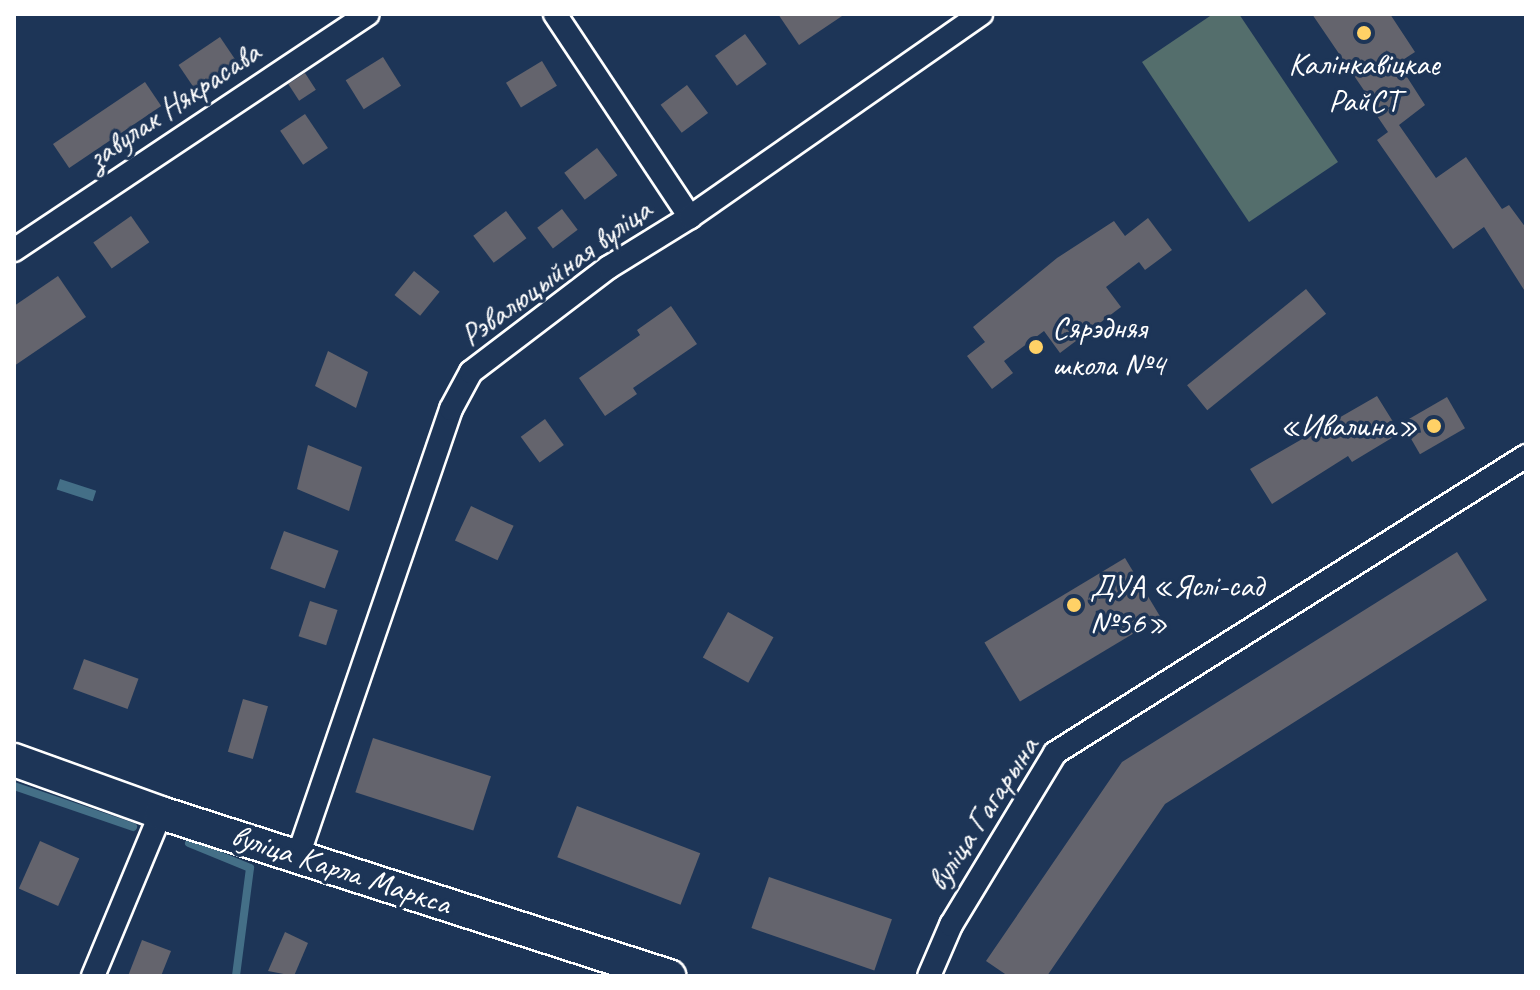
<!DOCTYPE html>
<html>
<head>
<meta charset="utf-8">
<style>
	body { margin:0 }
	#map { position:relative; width:1540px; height:990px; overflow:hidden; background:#1d3557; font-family:Caveat,sans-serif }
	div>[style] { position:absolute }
	.green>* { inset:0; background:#546e6c }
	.water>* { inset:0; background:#446f87; transform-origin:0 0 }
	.stream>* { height:8px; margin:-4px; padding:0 4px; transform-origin:4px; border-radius:4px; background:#446f87 }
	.building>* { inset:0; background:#64646d; transform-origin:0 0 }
	.roads { filter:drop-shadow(2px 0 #fff) drop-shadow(-2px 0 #fff) drop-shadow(0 2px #fff) drop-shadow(0 -2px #fff) }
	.minor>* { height:22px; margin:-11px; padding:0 11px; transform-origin:11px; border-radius:11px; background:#1d3557 }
	.secondary>* { height:32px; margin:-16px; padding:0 16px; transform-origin:16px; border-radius:16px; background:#1d3557 }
	.dots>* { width:22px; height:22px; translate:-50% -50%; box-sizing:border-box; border:4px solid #1d3557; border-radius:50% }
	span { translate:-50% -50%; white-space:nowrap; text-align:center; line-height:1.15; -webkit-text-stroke:7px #1d3557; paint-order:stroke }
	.poi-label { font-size:32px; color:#fff }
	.left { translate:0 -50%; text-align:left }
	.right { translate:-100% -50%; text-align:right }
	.street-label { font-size:32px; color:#fff }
	.frame { position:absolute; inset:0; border:16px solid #fff; pointer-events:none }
</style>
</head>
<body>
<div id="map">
	<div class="green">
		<div style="clip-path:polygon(1213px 14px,1239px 14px,1338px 162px,1249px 222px,1142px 62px)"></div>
	</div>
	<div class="water">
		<div style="left:60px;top:479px;width:38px;height:11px;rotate:18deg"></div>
	</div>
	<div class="stream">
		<div style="left:14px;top:786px;width:126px;rotate:19deg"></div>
		<div style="left:189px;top:843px;width:66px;rotate:22.3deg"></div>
		<div style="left:250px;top:868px;width:109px;rotate:97.4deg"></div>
	</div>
	<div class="building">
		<div style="clip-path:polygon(778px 14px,845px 14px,799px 45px)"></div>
		<div style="clip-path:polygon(1312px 14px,1390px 14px,1415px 52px,1398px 63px,1425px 105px,1399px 125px,1436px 178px,1466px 157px,1502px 209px,1509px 205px,1526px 228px,1526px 293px,1484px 227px,1453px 249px,1377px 140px,1388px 132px,1373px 110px,1376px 108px)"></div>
		<div style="left:745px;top:34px;width:37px;height:37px;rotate:54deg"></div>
		<div style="left:220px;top:37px;width:29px;height:50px;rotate:56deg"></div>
		<div style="left:383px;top:57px;width:34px;height:44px;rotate:58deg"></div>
		<div style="left:542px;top:61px;width:29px;height:42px;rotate:59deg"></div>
		<div style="left:305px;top:73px;width:20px;height:20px;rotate:57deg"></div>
		<div style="left:145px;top:82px;width:29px;height:111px;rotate:56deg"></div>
		<div style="left:687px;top:85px;width:35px;height:33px;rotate:53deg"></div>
		<div style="left:305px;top:114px;width:41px;height:30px;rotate:56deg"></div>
		<div style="left:597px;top:148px;width:34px;height:41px;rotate:53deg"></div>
		<div style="left:562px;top:209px;width:26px;height:31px;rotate:53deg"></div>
		<div style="left:506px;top:211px;width:34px;height:41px;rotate:53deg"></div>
		<div style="left:131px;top:216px;width:32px;height:46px;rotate:55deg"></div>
		<div style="clip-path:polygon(1148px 218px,1172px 250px,1145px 270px,1139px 262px,1106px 287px,1121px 307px,1060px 353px,1044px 331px,1004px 361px,1013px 373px,992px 389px,967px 356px,985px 342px,973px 327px,1057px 258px,1114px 221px,1125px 236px)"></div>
		<div style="left:414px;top:271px;width:33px;height:31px;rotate:39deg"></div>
		<div style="clip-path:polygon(58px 276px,86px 317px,14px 366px,14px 306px)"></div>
		<div style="left:1306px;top:289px;width:32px;height:153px;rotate:51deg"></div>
		<div style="clip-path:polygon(671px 306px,697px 344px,633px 388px,637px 394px,605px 416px,579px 378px,640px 335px,637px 330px)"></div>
		<div style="clip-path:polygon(328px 351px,368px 372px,356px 408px,315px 386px)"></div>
		<div style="clip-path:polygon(1377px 396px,1400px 433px,1352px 462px,1348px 456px,1272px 504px,1250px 469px)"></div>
		<div style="left:1447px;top:397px;width:36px;height:52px;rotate:60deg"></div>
		<div style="left:545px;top:419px;width:32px;height:30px;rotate:54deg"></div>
		<div style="clip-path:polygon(308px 445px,362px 467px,349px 511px,297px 489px)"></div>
		<div style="left:471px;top:506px;width:47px;height:38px;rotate:25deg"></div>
		<div style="left:284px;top:531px;width:58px;height:40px;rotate:20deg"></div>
		<div style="clip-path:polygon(1457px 552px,1487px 600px,1165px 804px,1047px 976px,1008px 976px,986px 961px,1122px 762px)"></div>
		<div style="left:1125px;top:558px;width:69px;height:164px;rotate:59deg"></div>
		<div style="left:310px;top:601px;width:29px;height:37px;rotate:18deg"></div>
		<div style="left:728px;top:612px;width:52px;height:52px;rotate:29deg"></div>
		<div style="left:84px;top:659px;width:58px;height:32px;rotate:20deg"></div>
		<div style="left:243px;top:699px;width:26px;height:55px;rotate:16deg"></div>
		<div style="left:373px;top:738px;width:124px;height:57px;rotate:18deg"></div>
		<div style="left:577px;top:806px;width:132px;height:55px;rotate:21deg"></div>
		<div style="left:40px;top:841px;width:43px;height:52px;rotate:24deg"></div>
		<div style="left:769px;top:877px;width:130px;height:54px;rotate:19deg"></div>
		<div style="clip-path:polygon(285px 932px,308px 943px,294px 976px,268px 971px)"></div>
		<div style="clip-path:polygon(142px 940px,171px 951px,161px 976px,128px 976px)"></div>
	</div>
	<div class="roads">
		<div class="minor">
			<div style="left:555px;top:14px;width:244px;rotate:56.4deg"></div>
			<div style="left:14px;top:250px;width:425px;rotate:-33.7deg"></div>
			<div style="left:298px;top:856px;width:472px;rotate:-71.1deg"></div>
			<div style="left:451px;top:409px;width:42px;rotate:-61.6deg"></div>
			<div style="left:471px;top:372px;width:173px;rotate:-37.3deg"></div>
			<div style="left:609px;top:267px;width:95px;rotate:-31.7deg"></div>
			<div style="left:690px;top:217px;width:355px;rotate:-34.9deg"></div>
			<div style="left:93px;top:976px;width:177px;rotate:-67.4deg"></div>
			<div style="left:929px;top:976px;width:56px;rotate:-66.7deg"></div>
			<div style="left:951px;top:925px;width:201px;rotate:-58.8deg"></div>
			<div style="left:1055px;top:753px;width:557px;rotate:-32.23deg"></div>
		</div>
		<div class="secondary">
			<div style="left:14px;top:760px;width:156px;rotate:19.8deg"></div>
			<div style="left:161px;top:813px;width:534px;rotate:17.79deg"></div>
		</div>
	</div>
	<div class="dots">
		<div style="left:1364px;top:33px;background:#ffd166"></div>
		<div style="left:1036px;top:347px;background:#ffd166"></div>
		<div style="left:1434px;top:426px;background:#ffd166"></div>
		<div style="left:1074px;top:605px;background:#ffd166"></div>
	</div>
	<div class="poi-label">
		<span style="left:1364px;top:83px">Калінкавіцкае<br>РайСТ</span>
		<span class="left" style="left:1052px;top:347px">Сярэдняя<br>школа №4</span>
		<span class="right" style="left:1418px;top:426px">«Ивалина»</span>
		<span class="left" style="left:1090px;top:605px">ДУА «Яслі-сад<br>№56»</span>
	</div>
	<div class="street-label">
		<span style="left:174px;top:105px;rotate:-34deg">завулак Някрасава</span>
		<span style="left:556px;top:273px;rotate:-36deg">Рэвалюцыйная вуліца</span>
		<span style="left:983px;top:814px;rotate:-57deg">вуліца Гагарына</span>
		<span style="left:341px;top:870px;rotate:18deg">вуліца Карла Маркса</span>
	</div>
	<div class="frame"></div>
</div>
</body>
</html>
